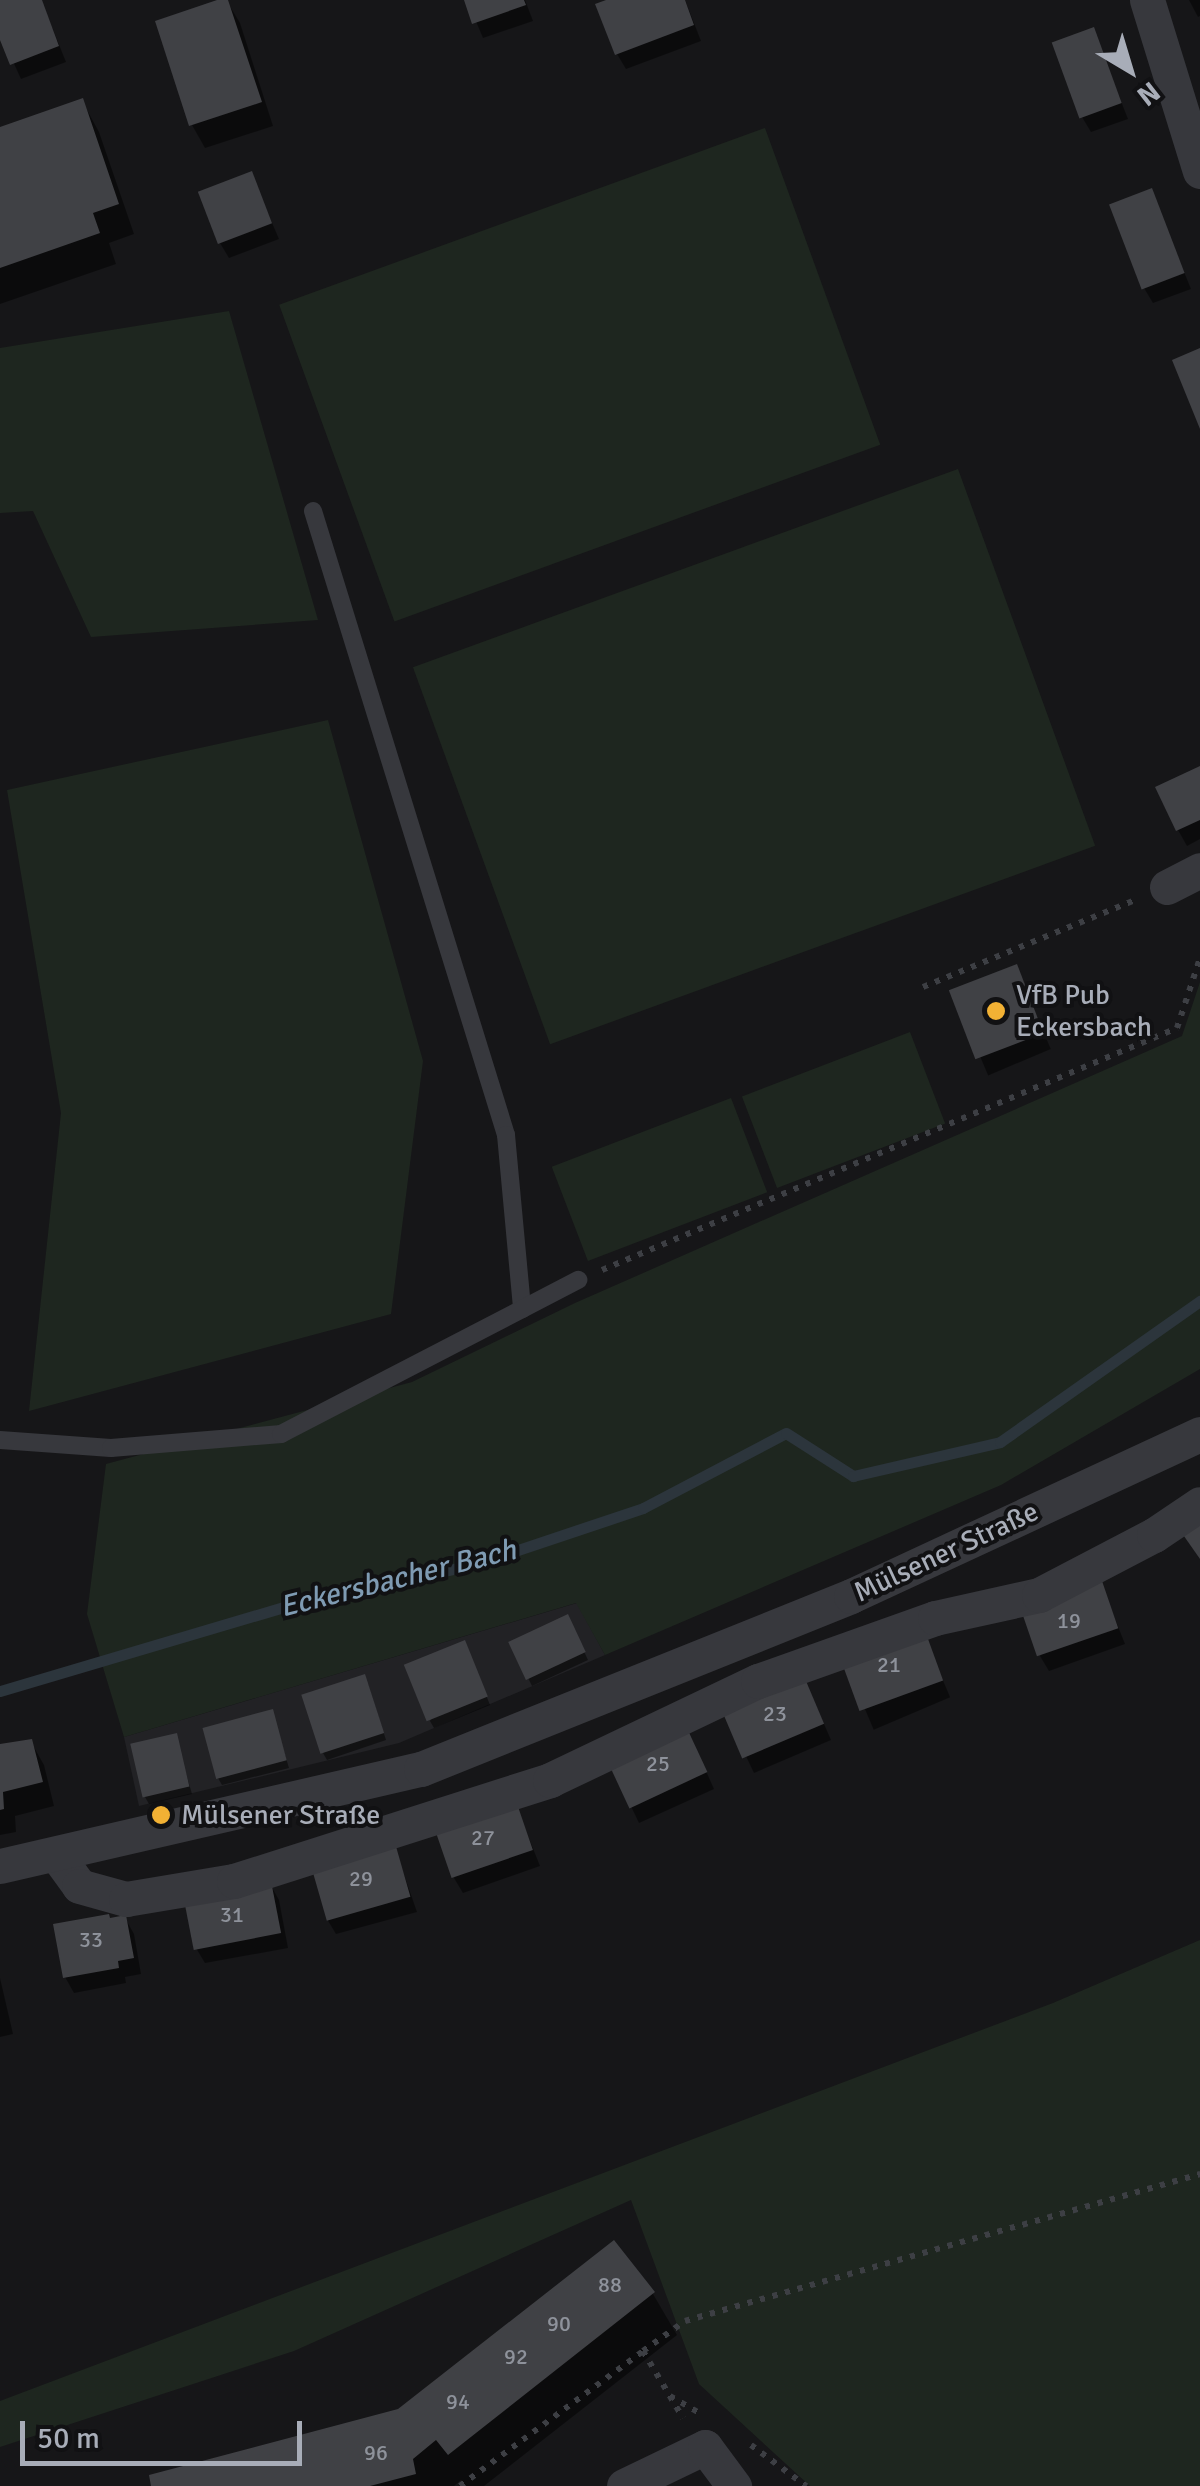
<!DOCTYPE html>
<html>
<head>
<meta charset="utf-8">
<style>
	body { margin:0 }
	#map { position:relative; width:1200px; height:2486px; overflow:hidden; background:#161618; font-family:Signika,sans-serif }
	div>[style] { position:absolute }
	.built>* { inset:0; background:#222225 }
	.green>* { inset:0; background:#1e261f; transform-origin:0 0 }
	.shadow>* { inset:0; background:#0007; transform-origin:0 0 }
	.stream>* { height:11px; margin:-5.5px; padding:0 5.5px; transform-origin:5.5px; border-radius:5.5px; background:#2c353c }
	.building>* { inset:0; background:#404145; transform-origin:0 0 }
	.path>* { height:6px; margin-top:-3px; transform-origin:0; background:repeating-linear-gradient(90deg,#3d3f44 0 5px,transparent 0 13px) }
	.service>* { height:18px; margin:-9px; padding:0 9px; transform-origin:9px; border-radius:9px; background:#37383d }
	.minor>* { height:35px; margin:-17.5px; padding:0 17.5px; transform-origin:17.5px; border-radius:17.5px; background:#37383d }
	.dots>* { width:28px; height:28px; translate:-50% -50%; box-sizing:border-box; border:5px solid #111113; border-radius:50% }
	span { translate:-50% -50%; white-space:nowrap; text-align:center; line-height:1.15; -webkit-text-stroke:8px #111113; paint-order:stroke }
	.number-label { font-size:22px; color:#8e929b }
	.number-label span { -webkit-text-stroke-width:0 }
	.poi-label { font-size:28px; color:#a8adb8 }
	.left { translate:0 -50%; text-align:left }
	.street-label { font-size:28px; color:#a8adb8 }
	.water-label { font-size:30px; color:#7f9bb3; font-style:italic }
	.north { position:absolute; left:1080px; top:20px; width:100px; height:100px; -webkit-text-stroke:8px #111113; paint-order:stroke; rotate:142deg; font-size:28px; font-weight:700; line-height:40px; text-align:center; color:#a8adb8 }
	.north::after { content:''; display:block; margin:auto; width:35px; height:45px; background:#a8adb8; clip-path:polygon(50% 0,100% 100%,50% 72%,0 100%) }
	.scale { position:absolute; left:20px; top:2421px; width:282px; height:45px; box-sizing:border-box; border:5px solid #a8adb8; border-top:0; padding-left:12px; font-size:30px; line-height:35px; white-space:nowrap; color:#a8adb8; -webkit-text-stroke:8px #111113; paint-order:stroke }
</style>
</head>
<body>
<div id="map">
	<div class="built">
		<div style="clip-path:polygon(577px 1603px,605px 1655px,399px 1743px,139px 1806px,124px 1737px)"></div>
	</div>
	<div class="green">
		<div style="left:765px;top:128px;width:337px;height:517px;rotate:70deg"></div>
		<div style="clip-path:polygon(229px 311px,318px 620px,91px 637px,33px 511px,0 513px,0 348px)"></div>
		<div style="left:958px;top:469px;width:401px;height:580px;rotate:70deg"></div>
		<div style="clip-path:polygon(328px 720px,423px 1061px,391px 1314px,29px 1411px,61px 1113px,7px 790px)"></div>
		<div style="clip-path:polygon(1200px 982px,1200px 1369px,1001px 1485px,605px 1655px,576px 1603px,124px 1737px,87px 1614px,106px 1464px,412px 1382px,575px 1303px,1182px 1036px)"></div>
		<div style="left:910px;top:1032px;width:98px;height:180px;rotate:69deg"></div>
		<div style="left:731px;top:1098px;width:101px;height:192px;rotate:69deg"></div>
		<div style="clip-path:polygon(1200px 1940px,1200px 2486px,810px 2486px,699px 2384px,631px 2200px,294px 2351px,0 2447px,0 2401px,1053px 2003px)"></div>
	</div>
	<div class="shadow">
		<div style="clip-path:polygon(7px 0,41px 0,66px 62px,21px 79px,0 33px,0 3px)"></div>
		<div style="clip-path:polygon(226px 0,240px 23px,273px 126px,205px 148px,192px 125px)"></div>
		<div style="clip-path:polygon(467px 0,525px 0,533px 21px,483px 38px)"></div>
		<div style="clip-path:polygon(613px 0,685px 0,701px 41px,626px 69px,617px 54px)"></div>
		<div style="clip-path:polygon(1189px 0,1200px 0,1200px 16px,1198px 17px)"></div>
		<div style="clip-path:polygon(1093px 30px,1128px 119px,1091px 132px,1082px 117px)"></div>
		<div style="clip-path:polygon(82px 101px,99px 132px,134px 234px,109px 243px,116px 264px,0 304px,0 129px)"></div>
		<div style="clip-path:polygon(251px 174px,279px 239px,229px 258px,220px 243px)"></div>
		<div style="clip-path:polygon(1151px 191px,1191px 289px,1153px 303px,1144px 288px)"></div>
		<div style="clip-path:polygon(1200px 769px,1200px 839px,1187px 846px,1178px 830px)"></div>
		<div style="left:1016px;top:967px;width:89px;height:68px;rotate:67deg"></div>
		<div style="clip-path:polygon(1101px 1584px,1125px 1644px,1049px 1671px,1040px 1656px)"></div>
		<div style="clip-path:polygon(571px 1624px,588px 1660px,532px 1686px,511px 1643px)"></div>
		<div style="left:922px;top:1631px;width:72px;height:83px;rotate:67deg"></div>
		<div style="clip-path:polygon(468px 1650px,490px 1705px,434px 1728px,430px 1721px)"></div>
		<div style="clip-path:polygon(368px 1684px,386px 1740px,327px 1760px,323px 1753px)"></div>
		<div style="clip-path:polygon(810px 1692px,831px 1740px,754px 1773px,724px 1710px)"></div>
		<div style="clip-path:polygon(272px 1712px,289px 1768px,222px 1785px,218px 1778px)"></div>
		<div style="clip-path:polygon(175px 1736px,192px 1794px,149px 1804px,145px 1797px)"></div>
		<div style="clip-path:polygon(31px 1742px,44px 1765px,54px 1806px,15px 1816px,16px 1832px,0 1835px,0 1747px)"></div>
		<div style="clip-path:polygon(693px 1742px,714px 1789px,639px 1823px,609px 1760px)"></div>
		<div style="clip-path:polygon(514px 1801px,540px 1866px,463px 1893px,454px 1878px)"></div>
		<div style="clip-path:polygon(394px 1846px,417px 1912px,336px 1934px,327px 1919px)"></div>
		<div style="clip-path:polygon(270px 1884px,279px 1900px,288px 1948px,205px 1963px,196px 1948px)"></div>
		<div style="clip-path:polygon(125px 1918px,134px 1934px,141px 1974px,125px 1977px,126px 1983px,74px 1993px,65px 1977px,110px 1921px)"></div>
		<div style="clip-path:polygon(0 1978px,13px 2034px,0 2037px)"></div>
		<div style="clip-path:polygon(614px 2243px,653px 2294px,677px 2335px,484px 2486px,466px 2486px,461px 2480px,454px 2486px,154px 2486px,400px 2411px)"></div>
	</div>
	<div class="stream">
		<div style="left:0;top:1691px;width:320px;rotate:-16.5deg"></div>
		<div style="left:307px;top:1600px;width:173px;rotate:-12deg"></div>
		<div style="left:476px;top:1564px;width:176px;rotate:-18.5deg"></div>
		<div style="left:643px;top:1508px;width:161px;rotate:-27.7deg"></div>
		<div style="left:786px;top:1433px;width:80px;rotate:32.7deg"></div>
		<div style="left:853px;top:1476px;width:151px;rotate:-13deg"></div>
		<div style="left:1000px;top:1442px;width:245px;rotate:-35.2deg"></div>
	</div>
	<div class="building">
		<div style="clip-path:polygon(0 0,42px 0,59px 46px,10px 65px,0 40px)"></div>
		<div style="clip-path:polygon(217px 0,228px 0,262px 102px,189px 126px,155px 21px)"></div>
		<div style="clip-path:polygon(464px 0,524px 0,526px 5px,472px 24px)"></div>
		<div style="clip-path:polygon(606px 0,685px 0,694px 25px,615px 55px,595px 4px)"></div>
		<div style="left:1094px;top:27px;width:81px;height:45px;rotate:70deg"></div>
		<div style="clip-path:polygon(83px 98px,119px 204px,93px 213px,100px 233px,0 268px,0 127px)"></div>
		<div style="left:252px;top:171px;width:56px;height:58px;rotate:69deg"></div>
		<div style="left:1152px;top:188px;width:91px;height:46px;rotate:69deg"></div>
		<div style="clip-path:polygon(1200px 348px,1200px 429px,1172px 360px)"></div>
		<div style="clip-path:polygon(1200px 766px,1200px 820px,1176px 831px,1155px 787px)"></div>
		<div style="left:1017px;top:964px;width:74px;height:73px;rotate:69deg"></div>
		<div style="clip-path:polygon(1200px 1515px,1200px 1559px,1179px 1529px)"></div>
		<div style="left:1102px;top:1581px;width:50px;height:86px;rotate:71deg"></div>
		<div style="left:568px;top:1614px;width:42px;height:66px;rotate:65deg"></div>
		<div style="left:924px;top:1628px;width:56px;height:89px;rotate:70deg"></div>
		<div style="left:465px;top:1640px;width:61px;height:66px;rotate:68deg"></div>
		<div style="left:365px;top:1674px;width:62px;height:67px;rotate:72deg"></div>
		<div style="left:803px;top:1674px;width:54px;height:89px;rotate:67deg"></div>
		<div style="left:273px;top:1709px;width:53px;height:73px;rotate:75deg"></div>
		<div style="left:685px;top:1724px;width:53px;height:86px;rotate:65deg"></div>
		<div style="left:177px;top:1733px;width:55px;height:48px;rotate:77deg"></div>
		<div style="clip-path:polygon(32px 1739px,43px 1782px,3px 1792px,4px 1809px,0 1810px,0 1744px)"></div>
		<div style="left:515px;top:1798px;width:55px;height:86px;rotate:71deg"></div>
		<div style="left:395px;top:1843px;width:56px;height:87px;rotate:74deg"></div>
		<div style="left:271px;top:1881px;width:53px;height:89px;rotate:79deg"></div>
		<div style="clip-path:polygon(109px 1914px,110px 1918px,126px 1915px,134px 1958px,118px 1961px,119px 1968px,63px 1978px,53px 1924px)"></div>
		<div style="clip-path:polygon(614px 2240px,655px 2292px,448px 2455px,436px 2440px,413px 2459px,416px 2474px,370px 2486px,151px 2486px,149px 2475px,398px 2409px)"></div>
	</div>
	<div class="path">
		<div style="left:923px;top:987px;width:232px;rotate:-22.3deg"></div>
		<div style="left:602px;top:1270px;width:624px;rotate:-22.82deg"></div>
		<div style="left:1177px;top:1028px;width:74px;rotate:-71.8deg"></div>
		<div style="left:643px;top:2351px;width:52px;rotate:-35.5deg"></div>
		<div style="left:685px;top:2321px;width:536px;rotate:-15.93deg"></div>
		<div style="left:670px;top:2396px;width:32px;rotate:30deg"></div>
		<div style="left:751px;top:2445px;width:69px;rotate:36.7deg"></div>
		<div style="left:460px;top:2486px;width:227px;rotate:-36.4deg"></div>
		<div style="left:643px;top:2351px;width:78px;rotate:59.2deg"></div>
	</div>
	<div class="service">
		<div style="left:313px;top:511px;width:653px;rotate:72.81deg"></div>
		<div style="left:506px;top:1135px;width:175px;rotate:84.7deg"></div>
		<div style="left:0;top:1440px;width:111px;rotate:4.1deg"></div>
		<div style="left:111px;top:1448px;width:171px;rotate:-4.7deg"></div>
		<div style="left:281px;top:1434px;width:335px;rotate:-27.4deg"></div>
	</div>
	<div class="minor">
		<div style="left:1147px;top:0;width:179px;rotate:72.8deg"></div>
		<div style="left:1167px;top:887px;width:37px;rotate:-27deg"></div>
		<div style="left:56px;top:1854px;width:39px;rotate:54deg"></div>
		<div style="left:79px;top:1886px;width:49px;rotate:15.5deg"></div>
		<div style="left:126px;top:1899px;width:109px;rotate:-9.5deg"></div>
		<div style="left:234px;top:1881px;width:332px;rotate:-17.7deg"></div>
		<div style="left:550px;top:1780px;width:230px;rotate:-25.5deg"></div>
		<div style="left:758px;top:1681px;width:188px;rotate:-19.6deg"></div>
		<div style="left:935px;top:1618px;width:107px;rotate:-12.5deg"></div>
		<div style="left:1039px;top:1595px;width:130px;rotate:-27.6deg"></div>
		<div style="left:1154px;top:1535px;width:55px;rotate:-34deg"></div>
		<div style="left:0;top:1866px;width:432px;rotate:-13deg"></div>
		<div style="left:421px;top:1769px;width:463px;rotate:-21.9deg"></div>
		<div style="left:851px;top:1596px;width:385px;rotate:-24.9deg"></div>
		<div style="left:624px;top:2486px;width:90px;rotate:-25.7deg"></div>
		<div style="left:705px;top:2447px;width:49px;rotate:53.4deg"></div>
	</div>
	<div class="dots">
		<div style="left:996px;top:1011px;background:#f2b134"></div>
		<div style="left:161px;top:1815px;background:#f2b134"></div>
	</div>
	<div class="number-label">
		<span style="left:1069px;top:1621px">19</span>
		<span style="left:889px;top:1665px">21</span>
		<span style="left:775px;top:1714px">23</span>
		<span style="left:658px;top:1764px">25</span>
		<span style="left:483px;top:1838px">27</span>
		<span style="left:361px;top:1879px">29</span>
		<span style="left:232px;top:1915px">31</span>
		<span style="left:91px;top:1940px">33</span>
		<span style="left:610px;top:2285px">88</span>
		<span style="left:559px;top:2324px">90</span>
		<span style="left:516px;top:2357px">92</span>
		<span style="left:458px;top:2402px">94</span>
		<span style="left:376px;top:2453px">96</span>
	</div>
	<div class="poi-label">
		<span class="left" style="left:1016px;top:1011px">VfB Pub<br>Eckersbach</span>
		<span class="left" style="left:181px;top:1815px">Mülsener Straße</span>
	</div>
	<div class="street-label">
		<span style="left:946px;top:1552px;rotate:-25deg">Mülsener Straße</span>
	</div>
	<div class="water-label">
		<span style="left:398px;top:1579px;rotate:-14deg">Eckersbacher Bach</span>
	</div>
	<div class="north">N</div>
	<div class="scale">50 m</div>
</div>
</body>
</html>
